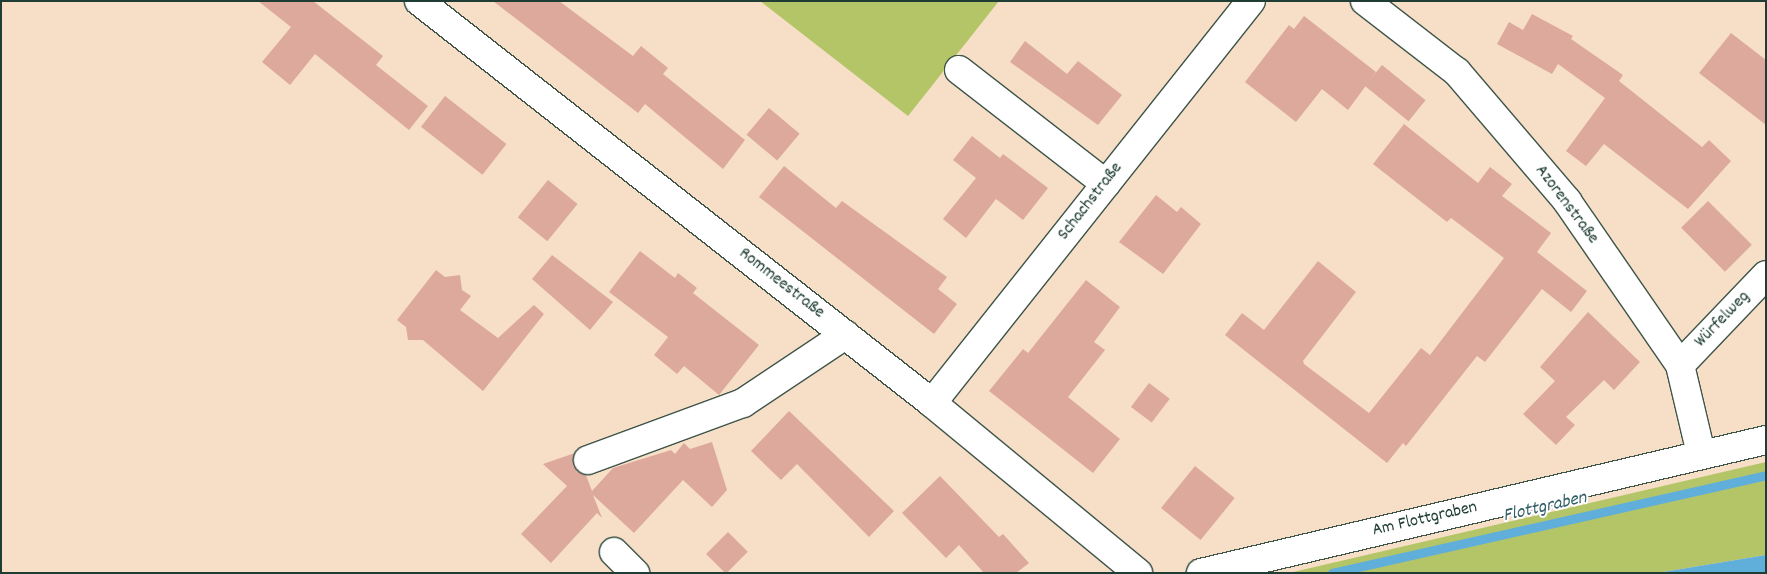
<!DOCTYPE html>
<html>
<head>
<meta charset="utf-8">
<style>
	body { margin:0 }
	#map { position:relative; width:1767px; height:574px; overflow:hidden; background:#f6dfc6; font-family:Dekko,sans-serif }
	div>[style] { position:absolute }
	.green>* { inset:0; background:#b4c568 }
	.water>* { inset:0; background:#60aeda }
	.stream>* { height:9px; margin:-4.5px; padding:0 4.5px; transform-origin:4.5px; border-radius:4.5px; background:#60aeda }
	.building>* { inset:0; background:#dda99d; transform-origin:0 0 }
	.roads { filter:drop-shadow(1px 0 #3f554a) drop-shadow(-1px 0 #3f554a) drop-shadow(0 1px #3f554a) drop-shadow(0 -1px #3f554a) }
	.minor>* { height:28px; margin:-14px; padding:0 14px; transform-origin:14px; border-radius:14px; background:#fff }
	span { translate:-50% -50%; white-space:nowrap; text-align:center; line-height:1.15; -webkit-text-stroke:4px #fff; paint-order:stroke }
	.street-label { font-size:18px; color:#1f3d34 }
	.water-label { font-size:19px; color:#325f66; font-style:italic }
	.frame { position:absolute; inset:0; border:2px solid #1f3d34; pointer-events:none }
</style>
</head>
<body>
<div id="map">
	<div class="green">
		<div style="clip-path:polygon(760px 1px,999px 1px,908px 116px)"></div>
		<div style="clip-path:polygon(1766px 462px,1766px 555px,1657px 573px,1289px 573px)"></div>
	</div>
	<div class="water">
		<div style="clip-path:polygon(1766px 555px,1766px 573px,1657px 573px)"></div>
	</div>
	<div class="stream">
		<div style="left:1332px;top:573px;width:445px;rotate:-12.7deg"></div>
	</div>
	<div class="building">
		<div style="clip-path:polygon(258px 1px,313px 1px,383px 56px,376px 65px,428px 106px,409px 130px,315px 54px,290px 85px,262px 62px,291px 27px)"></div>
		<div style="clip-path:polygon(493px 1px,559px 1px,633px 56px,641px 46px,668px 68px,663px 74px,745px 140px,723px 169px,645px 104px,638px 113px)"></div>
		<div style="clip-path:polygon(1532px 14px,1573px 36px,1571px 39px,1623px 75px,1619px 81px,1702px 147px,1709px 140px,1731px 161px,1688px 209px,1604px 144px,1586px 166px,1566px 151px,1605px 98px,1558px 64px,1552px 74px,1497px 44px,1509px 22px,1523px 30px)"></div>
		<div style="clip-path:polygon(1304px 16px,1376px 72px,1348px 110px,1322px 89px,1296px 122px,1245px 82px,1289px 25px,1294px 29px)"></div>
		<div style="clip-path:polygon(1731px 33px,1766px 60px,1766px 125px,1699px 73px)"></div>
		<div style="clip-path:polygon(1025px 41px,1067px 74px,1078px 61px,1122px 95px,1098px 125px,1010px 62px)"></div>
		<div style="left:1382px;top:65px;width:56px;height:27px;rotate:39deg"></div>
		<div style="left:445px;top:96px;width:78px;height:39px;rotate:38deg"></div>
		<div style="left:769px;top:108px;width:40px;height:35px;rotate:40deg"></div>
		<div style="clip-path:polygon(1404px 124px,1478px 183px,1490px 167px,1512px 184px,1502px 196px,1551px 233px,1537px 252px,1587px 291px,1571px 312px,1542px 289px,1485px 362px,1477px 356px,1406px 446px,1403px 443px,1387px 463px,1225px 335px,1242px 313px,1264px 330px,1318px 261px,1356px 292px,1303px 361px,1304px 364px,1369px 413px,1421px 348px,1430px 355px,1504px 258px,1451px 218px,1447px 222px,1373px 164px)"></div>
		<div style="clip-path:polygon(972px 136px,1000px 158px,1003px 154px,1048px 188px,1023px 220px,996px 199px,966px 238px,943px 219px,976px 178px,953px 160px)"></div>
		<div style="clip-path:polygon(784px 166px,836px 208px,842px 201px,947px 277px,938px 289px,957px 304px,934px 334px,759px 197px)"></div>
		<div style="left:548px;top:180px;width:38px;height:48px;rotate:39deg"></div>
		<div style="clip-path:polygon(1156px 195px,1177px 212px,1181px 207px,1201px 224px,1163px 274px,1119px 242px)"></div>
		<div style="left:1708px;top:201px;width:62px;height:38px;rotate:45deg"></div>
		<div style="clip-path:polygon(640px 251px,675px 278px,678px 273px,697px 288px,693px 293px,759px 345px,719px 395px,684px 366px,677px 374px,654px 355px,668px 337px,609px 292px)"></div>
		<div style="clip-path:polygon(552px 255px,613px 302px,590px 330px,532px 279px)"></div>
		<div style="clip-path:polygon(436px 270px,445px 277px,460px 275px,462px 290px,471px 296px,460px 310px,498px 338px,534px 305px,544px 314px,483px 391px,423px 340px,408px 340px,406px 327px,397px 320px)"></div>
		<div style="clip-path:polygon(1086px 280px,1120px 307px,1094px 342px,1105px 350px,1068px 397px,1120px 439px,1093px 473px,989px 391px,1023px 349px,1028px 353px)"></div>
		<div style="clip-path:polygon(1588px 312px,1640px 362px,1614px 390px,1604px 380px,1566px 417px,1575px 425px,1556px 445px,1523px 414px,1555px 381px,1540px 367px)"></div>
		<div style="left:1149px;top:383px;width:26px;height:30px;rotate:37deg"></div>
		<div style="clip-path:polygon(789px 411px,894px 511px,869px 537px,797px 464px,781px 480px,751px 451px)"></div>
		<div style="clip-path:polygon(712px 442px,727px 490px,712px 507px,683px 480px,634px 533px,593px 495px,602px 518px,597px 513px,551px 563px,521px 534px,567px 486px,543px 464px,575px 453px,574px 466px,586px 475px,592px 491px,613px 468px,671px 450px,675px 454px,684px 443px,690px 449px)"></div>
		<div style="left:1195px;top:466px;width:51px;height:54px;rotate:39deg"></div>
		<div style="clip-path:polygon(940px 476px,999px 537px,1003px 534px,1029px 563px,1016px 573px,984px 573px,959px 545px,946px 558px,902px 513px)"></div>
		<div style="left:728px;top:532px;width:28px;height:31px;rotate:45deg"></div>
	</div>
	<div class="roads">
		<div class="minor">
			<div style="left:419px;top:1px;width:652px;rotate:38.08deg"></div>
			<div style="left:932px;top:403px;width:267px;rotate:39.5deg"></div>
			<div style="left:1365px;top:1px;width:116px;rotate:37.7deg"></div>
			<div style="left:1457px;top:72px;width:170px;rotate:49.5deg"></div>
			<div style="left:1567px;top:201px;width:199px;rotate:55.4deg"></div>
			<div style="left:1680px;top:365px;width:91px;rotate:76.7deg"></div>
			<div style="left:959px;top:70px;width:186px;rotate:37.8deg"></div>
			<div style="left:1680px;top:365px;width:124px;rotate:-46.3deg"></div>
			<div style="left:932px;top:403px;width:513px;rotate:-51.57deg"></div>
			<div style="left:588px;top:460px;width:165px;rotate:-20.2deg"></div>
			<div style="left:743px;top:403px;width:123px;rotate:-33.7deg"></div>
			<div style="left:614px;top:552px;width:30px;rotate:45deg"></div>
			<div style="left:1201px;top:573px;width:580px;rotate:-13.25deg"></div>
		</div>
	</div>
	<div class="street-label">
		<span style="left:1091px;top:202px;rotate:-52deg">Schachstraße</span>
		<span style="left:1566px;top:205px;rotate:53deg">Azorenstraße</span>
		<span style="left:781px;top:284px;rotate:38deg">Rommeestraße</span>
		<span style="left:1723px;top:320px;rotate:-46deg">Würfelweg</span>
		<span style="left:1425px;top:520px;rotate:-13deg">Am Flottgraben</span>
	</div>
	<div class="water-label">
		<span style="left:1545px;top:508px;rotate:-13deg">Flottgraben</span>
	</div>
	<div class="frame"></div>
</div>
</body>
</html>
